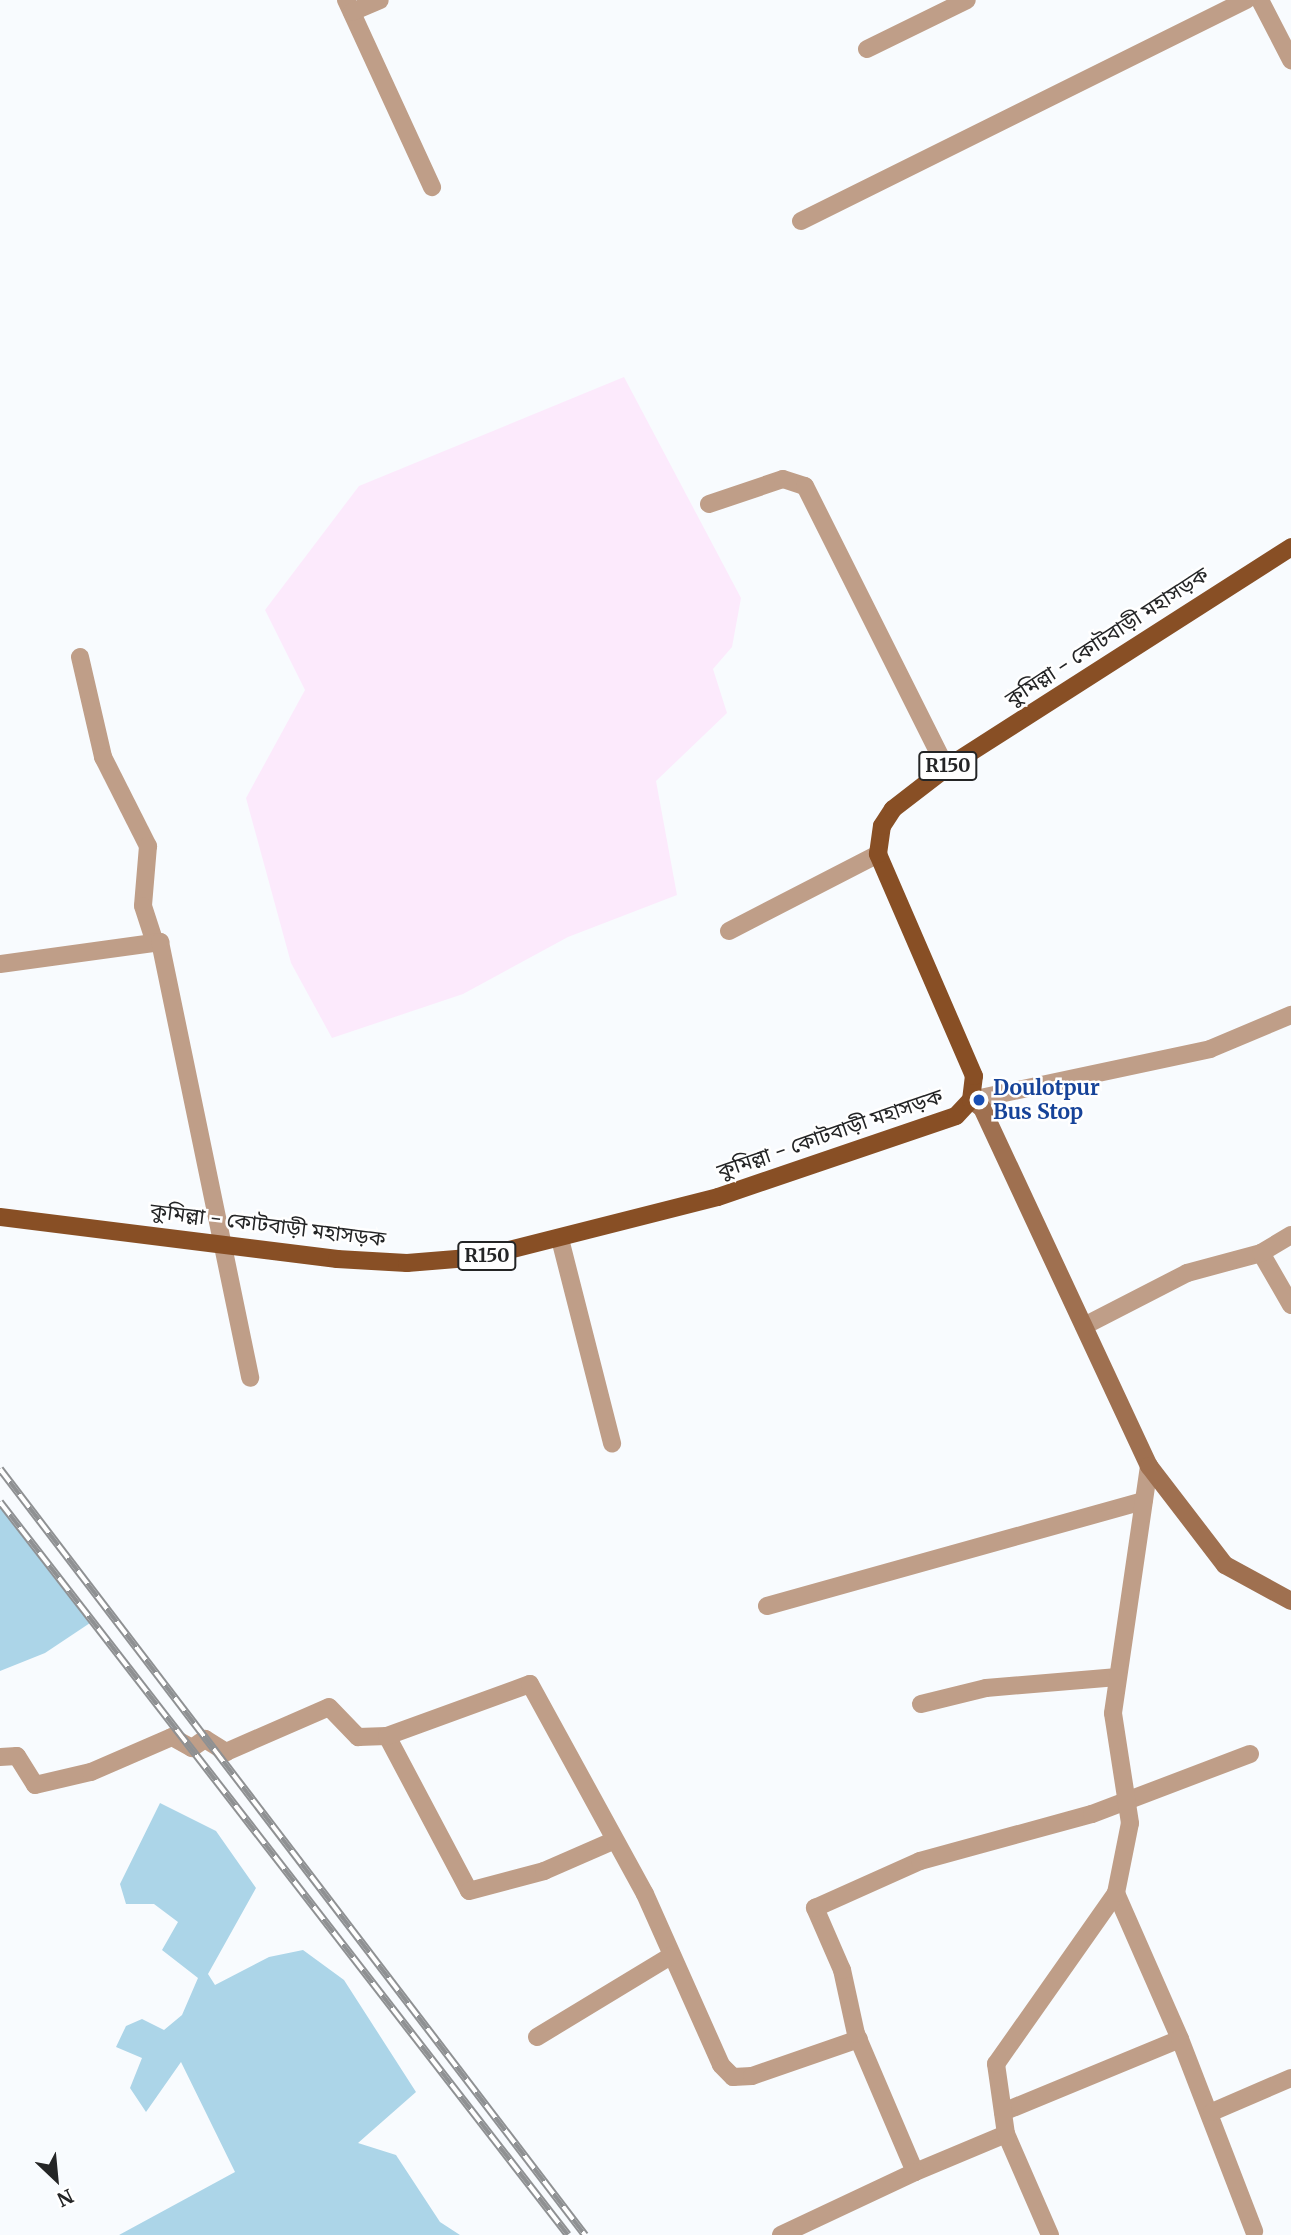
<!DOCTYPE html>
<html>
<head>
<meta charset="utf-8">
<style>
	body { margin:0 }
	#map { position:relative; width:1291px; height:2235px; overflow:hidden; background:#f8fbfe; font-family:Merriweather,"Noto Sans Bengali",serif }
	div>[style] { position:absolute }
	.industrial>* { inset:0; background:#fceafc }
	.water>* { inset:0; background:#acd5e8 }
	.street>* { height:18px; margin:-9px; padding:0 9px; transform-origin:9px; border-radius:9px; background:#bf9e88 }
	.secondary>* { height:18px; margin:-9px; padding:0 9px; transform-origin:9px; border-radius:9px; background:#9f7050 }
	.primary>* { height:18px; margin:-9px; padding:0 9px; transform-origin:9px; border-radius:9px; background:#884f25 }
	.rail>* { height:8px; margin-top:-4px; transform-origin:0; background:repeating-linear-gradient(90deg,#fff 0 16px,#8f9193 0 32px); box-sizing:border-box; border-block:2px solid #8f9193 }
	.dots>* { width:19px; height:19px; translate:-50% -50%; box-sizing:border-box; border:4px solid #fff; border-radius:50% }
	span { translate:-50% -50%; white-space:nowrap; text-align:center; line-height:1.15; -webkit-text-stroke:5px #fff; paint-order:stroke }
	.shield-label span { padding:2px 5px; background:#fff; border:2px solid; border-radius:5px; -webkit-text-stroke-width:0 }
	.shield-label { font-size:19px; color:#242526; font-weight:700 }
	.street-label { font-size:21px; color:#242526 }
	.transit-label { font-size:21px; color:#164399; font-weight:700 }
	.left { translate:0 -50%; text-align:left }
	.north { position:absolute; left:21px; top:2144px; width:70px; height:70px; -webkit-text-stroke:5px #fff; paint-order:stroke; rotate:154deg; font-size:19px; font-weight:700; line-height:28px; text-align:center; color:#242526 }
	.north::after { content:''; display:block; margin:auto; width:24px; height:32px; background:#242526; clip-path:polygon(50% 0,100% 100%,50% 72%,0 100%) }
</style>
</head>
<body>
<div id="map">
	<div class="industrial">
		<div style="clip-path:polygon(624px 377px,741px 598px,732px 647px,713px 669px,727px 713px,656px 781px,677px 895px,568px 937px,463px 994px,332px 1038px,291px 963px,246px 798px,305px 690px,265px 610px,359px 486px)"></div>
	</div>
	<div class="water">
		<div style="clip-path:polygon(0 1507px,90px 1623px,45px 1653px,0 1671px)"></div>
		<div style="clip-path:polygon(160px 1803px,216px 1831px,256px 1888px,208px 1974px,215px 1985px,269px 1957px,303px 1950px,344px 1980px,416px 2092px,358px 2143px,396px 2155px,440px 2222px,460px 2235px,119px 2235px,235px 2172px,181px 2062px,146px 2112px,130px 2088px,142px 2058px,116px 2047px,126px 2026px,142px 2019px,164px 2030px,182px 2015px,198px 1978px,162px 1950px,178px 1922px,154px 1904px,126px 1904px,120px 1884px)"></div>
	</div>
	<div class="street">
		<div style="left:346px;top:0;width:206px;rotate:65.3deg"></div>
		<div style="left:1260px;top:0;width:68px;rotate:62.7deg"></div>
		<div style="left:352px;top:12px;width:30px;rotate:-23deg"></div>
		<div style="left:867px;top:49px;width:111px;rotate:-26.1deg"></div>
		<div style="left:801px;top:221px;width:497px;rotate:-26.4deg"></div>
		<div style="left:709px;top:504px;width:78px;rotate:-18.7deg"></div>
		<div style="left:783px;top:479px;width:23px;rotate:18deg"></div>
		<div style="left:805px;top:486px;width:315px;rotate:63.4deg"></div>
		<div style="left:80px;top:657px;width:103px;rotate:77deg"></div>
		<div style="left:103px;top:757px;width:100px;rotate:63.2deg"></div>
		<div style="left:148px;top:846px;width:60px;rotate:94.8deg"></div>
		<div style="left:143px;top:906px;width:36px;rotate:72deg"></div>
		<div style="left:729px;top:931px;width:168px;rotate:-27.3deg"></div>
		<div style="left:0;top:964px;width:162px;rotate:-7.8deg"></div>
		<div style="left:160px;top:942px;width:445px;rotate:78.3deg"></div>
		<div style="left:971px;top:1100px;width:244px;rotate:-12deg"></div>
		<div style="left:1210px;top:1049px;width:88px;rotate:-22.8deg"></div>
		<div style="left:560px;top:1239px;width:211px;rotate:75.7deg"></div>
		<div style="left:1261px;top:1253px;width:60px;rotate:60deg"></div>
		<div style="left:1084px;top:1326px;width:116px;rotate:-27.2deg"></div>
		<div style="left:1187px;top:1273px;width:77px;rotate:-15.1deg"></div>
		<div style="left:1261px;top:1253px;width:35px;rotate:-31deg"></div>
		<div style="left:767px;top:1606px;width:391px;rotate:-15.6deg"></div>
		<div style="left:921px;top:1704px;width:67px;rotate:-13.8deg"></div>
		<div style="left:986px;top:1688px;width:132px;rotate:-4.8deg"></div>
		<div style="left:387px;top:1736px;width:175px;rotate:62.1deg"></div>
		<div style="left:469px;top:1891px;width:78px;rotate:-14.9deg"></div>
		<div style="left:544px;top:1871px;width:75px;rotate:-23.5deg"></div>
		<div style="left:0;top:1757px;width:17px;rotate:-3deg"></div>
		<div style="left:17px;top:1756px;width:34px;rotate:58deg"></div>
		<div style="left:35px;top:1785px;width:57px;rotate:-13.1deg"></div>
		<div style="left:91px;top:1772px;width:88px;rotate:-23.4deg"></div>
		<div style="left:172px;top:1737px;width:23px;rotate:29deg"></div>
		<div style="left:192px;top:1748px;width:16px;rotate:-35deg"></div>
		<div style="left:205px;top:1739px;width:25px;rotate:32deg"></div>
		<div style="left:226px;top:1752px;width:112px;rotate:-23.6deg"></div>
		<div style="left:329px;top:1707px;width:42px;rotate:46deg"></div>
		<div style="left:358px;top:1737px;width:29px;rotate:-2deg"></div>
		<div style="left:387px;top:1736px;width:152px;rotate:-20deg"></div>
		<div style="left:530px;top:1684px;width:239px;rotate:61.3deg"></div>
		<div style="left:645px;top:1894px;width:187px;rotate:66deg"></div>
		<div style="left:721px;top:2065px;width:17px;rotate:45deg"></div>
		<div style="left:733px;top:2077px;width:19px;rotate:-3deg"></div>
		<div style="left:752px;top:2076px;width:113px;rotate:-19.1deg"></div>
		<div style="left:1116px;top:1893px;width:159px;rotate:66.3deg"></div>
		<div style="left:537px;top:2037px;width:157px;rotate:-31.2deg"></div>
		<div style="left:1003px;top:2112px;width:191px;rotate:-22.4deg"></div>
		<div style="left:1180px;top:2039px;width:206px;rotate:68.9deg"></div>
		<div style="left:1212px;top:2112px;width:86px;rotate:-23.3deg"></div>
		<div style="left:1006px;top:2134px;width:99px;rotate:157.3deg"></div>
		<div style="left:915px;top:2172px;width:150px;rotate:-113.1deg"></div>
		<div style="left:856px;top:2034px;width:66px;rotate:-102.3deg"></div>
		<div style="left:842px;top:1970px;width:68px;rotate:-113.5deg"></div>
		<div style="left:815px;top:1908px;width:115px;rotate:-24.1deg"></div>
		<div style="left:920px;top:1861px;width:178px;rotate:-15.3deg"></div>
		<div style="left:1092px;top:1814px;width:169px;rotate:-20.8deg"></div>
		<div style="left:781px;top:2235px;width:148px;rotate:-25.2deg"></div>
		<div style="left:1050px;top:2235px;width:110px;rotate:-113.5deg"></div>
		<div style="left:1006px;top:2134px;width:71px;rotate:-98.1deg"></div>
		<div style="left:996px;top:2064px;width:209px;rotate:-54.9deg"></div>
		<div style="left:1116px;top:1893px;width:71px;rotate:-78.7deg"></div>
		<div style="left:1130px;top:1823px;width:111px;rotate:-98.8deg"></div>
		<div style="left:1113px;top:1713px;width:250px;rotate:-81.7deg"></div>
	</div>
	<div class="secondary">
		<div style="left:971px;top:1100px;width:14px;rotate:36deg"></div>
		<div style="left:982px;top:1108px;width:395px;rotate:65deg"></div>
		<div style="left:1149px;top:1466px;width:125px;rotate:52.5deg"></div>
		<div style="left:1225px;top:1565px;width:75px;rotate:28.6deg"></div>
	</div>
	<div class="primary">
		<div style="left:0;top:1217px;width:340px;rotate:7.1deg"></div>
		<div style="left:337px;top:1259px;width:70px;rotate:3.3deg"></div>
		<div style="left:407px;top:1263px;width:74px;rotate:-4.6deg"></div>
		<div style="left:481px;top:1257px;width:244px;rotate:-14.2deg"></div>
		<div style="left:718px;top:1197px;width:251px;rotate:-18.8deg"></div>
		<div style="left:956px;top:1116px;width:22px;rotate:-47deg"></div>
		<div style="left:971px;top:1100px;width:24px;rotate:-83deg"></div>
		<div style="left:974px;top:1076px;width:242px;rotate:-113.4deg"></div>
		<div style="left:878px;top:854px;width:28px;rotate:-82deg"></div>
		<div style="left:882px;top:826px;width:20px;rotate:-57deg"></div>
		<div style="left:893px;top:809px;width:67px;rotate:-37.7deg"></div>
		<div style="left:946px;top:768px;width:410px;rotate:-32.6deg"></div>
	</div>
	<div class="rail">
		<div style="left:0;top:1469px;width:964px;rotate:52.63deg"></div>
		<div style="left:0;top:1502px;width:927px;rotate:52.23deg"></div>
	</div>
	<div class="dots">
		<div style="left:979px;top:1100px;background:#1a4fb4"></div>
	</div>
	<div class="shield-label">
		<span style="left:948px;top:766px">R150</span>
		<span style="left:487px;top:1256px">R150</span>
	</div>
	<div class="street-label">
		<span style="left:1107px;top:637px;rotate:-33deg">কুমিল্লা - কোটবাড়ী মহাসড়ক</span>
		<span style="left:830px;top:1134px;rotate:-19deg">কুমিল্লা - কোটবাড়ী মহাসড়ক</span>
		<span style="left:268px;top:1225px;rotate:7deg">কুমিল্লা - কোটবাড়ী মহাসড়ক</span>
	</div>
	<div class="transit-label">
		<span class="left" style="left:993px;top:1100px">Doulotpur<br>Bus Stop</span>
	</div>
	<div class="north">N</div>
</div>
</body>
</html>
